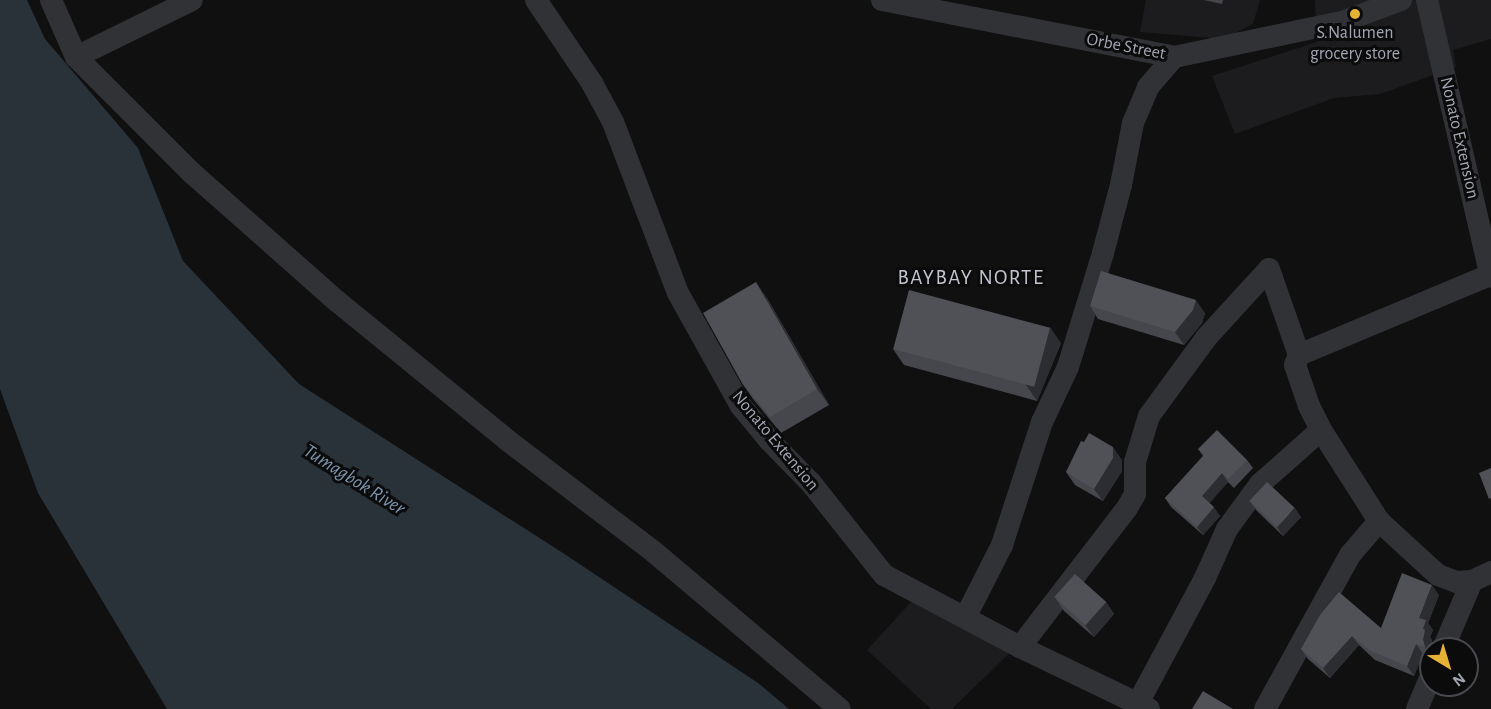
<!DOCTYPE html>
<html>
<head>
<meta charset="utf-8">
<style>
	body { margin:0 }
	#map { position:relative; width:1491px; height:709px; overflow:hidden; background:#101011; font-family:"Alegreya Sans",sans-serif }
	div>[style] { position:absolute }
	.built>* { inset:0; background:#1c1c1e }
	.water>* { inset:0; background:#2a3239 }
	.street>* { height:22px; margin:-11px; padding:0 11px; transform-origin:11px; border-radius:11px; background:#313236 }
	.wall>* { inset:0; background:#46474c }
	.shaded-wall>* { inset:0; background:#2c2d30 }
	.building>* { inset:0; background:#505157; transform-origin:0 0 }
	.dots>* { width:16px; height:16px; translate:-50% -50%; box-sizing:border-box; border:3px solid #0b0b0c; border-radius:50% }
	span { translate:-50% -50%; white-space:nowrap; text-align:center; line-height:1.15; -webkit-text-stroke:6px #0b0b0c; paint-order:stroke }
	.poi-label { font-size:18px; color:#a2a6b1 }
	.street-label { font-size:18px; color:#a2a6b1 }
	.water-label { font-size:20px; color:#7a92ab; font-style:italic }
	.quarter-label { font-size:21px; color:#c2c5cd; letter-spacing:1.5px }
	.north { position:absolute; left:1419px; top:637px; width:60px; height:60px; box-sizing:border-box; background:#0b0b0c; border:2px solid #47494e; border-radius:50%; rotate:142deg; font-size:16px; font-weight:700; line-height:24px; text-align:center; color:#a2a6b1 }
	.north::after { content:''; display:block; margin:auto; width:21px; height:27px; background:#e6b233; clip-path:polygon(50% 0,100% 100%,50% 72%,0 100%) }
</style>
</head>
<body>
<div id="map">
	<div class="built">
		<div style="clip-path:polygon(1146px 0,1260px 0,1253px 24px,1224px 39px,1140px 32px)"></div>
		<div style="clip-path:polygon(1315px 0,1491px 0,1491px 39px,1453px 50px,1456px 67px,1380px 94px,1334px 98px,1235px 134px,1212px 76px,1317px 42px)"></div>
		<div style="clip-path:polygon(920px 592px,1023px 640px,952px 709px,931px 709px,867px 650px)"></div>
	</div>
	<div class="water">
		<div style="clip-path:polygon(0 0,27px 0,45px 39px,138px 148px,183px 261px,299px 384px,566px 555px,758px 683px,789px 709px,167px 709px,38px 493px,0 389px)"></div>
	</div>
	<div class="street">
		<div style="left:51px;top:0;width:62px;rotate:66.3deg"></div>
		<div style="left:76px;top:57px;width:164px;rotate:45deg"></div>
		<div style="left:192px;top:173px;width:195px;rotate:41.5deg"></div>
		<div style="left:338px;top:302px;width:218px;rotate:39.2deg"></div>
		<div style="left:507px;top:440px;width:185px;rotate:37.3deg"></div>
		<div style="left:654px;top:552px;width:243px;rotate:40.2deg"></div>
		<div style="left:536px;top:0;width:100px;rotate:56deg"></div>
		<div style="left:592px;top:83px;width:44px;rotate:61.7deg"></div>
		<div style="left:613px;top:122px;width:183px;rotate:69.2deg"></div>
		<div style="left:678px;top:293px;width:129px;rotate:60.9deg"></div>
		<div style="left:741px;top:406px;width:45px;rotate:50.4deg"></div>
		<div style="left:770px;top:441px;width:59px;rotate:45.7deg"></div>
		<div style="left:811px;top:483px;width:117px;rotate:51.6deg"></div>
		<div style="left:884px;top:575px;width:154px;rotate:27.9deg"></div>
		<div style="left:1020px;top:647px;width:143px;rotate:25.7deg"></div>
		<div style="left:882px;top:0;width:298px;rotate:11deg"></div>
		<div style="left:1174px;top:57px;width:172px;rotate:-11.8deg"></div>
		<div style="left:1342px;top:22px;width:63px;rotate:-20.4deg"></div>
		<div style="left:1427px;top:0;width:284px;rotate:77deg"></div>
		<div style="left:76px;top:57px;width:129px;rotate:-26.2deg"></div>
		<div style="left:1490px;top:275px;width:207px;rotate:157.3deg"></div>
		<div style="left:1299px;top:355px;width:11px;rotate:112deg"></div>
		<div style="left:1295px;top:365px;width:43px;rotate:71.1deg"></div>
		<div style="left:1309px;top:406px;width:27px;rotate:63deg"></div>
		<div style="left:1321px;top:430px;width:108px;rotate:57.5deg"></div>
		<div style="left:1379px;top:521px;width:80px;rotate:42.5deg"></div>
		<div style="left:1438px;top:575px;width:19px;rotate:21deg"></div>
		<div style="left:1456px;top:582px;width:16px;rotate:-4deg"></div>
		<div style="left:1472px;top:581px;width:21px;rotate:-25deg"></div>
		<div style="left:966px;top:616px;width:80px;rotate:-63.1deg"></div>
		<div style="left:1002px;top:545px;width:129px;rotate:-72deg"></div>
		<div style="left:1042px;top:422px;width:61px;rotate:-64.7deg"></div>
		<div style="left:1068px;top:367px;width:119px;rotate:-72.9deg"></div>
		<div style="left:1103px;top:253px;width:70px;rotate:-75.2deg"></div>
		<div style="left:1121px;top:185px;width:63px;rotate:-79deg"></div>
		<div style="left:1133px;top:123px;width:39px;rotate:-67deg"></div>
		<div style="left:1148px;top:87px;width:40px;rotate:-49deg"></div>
		<div style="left:1020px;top:647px;width:175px;rotate:-52.4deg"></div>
		<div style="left:1127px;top:508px;width:16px;rotate:-60deg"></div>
		<div style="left:1135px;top:494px;width:32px;rotate:-90deg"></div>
		<div style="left:1135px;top:462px;width:48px;rotate:-73.1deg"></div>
		<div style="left:1149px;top:416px;width:97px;rotate:-53.8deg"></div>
		<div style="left:1206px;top:338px;width:93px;rotate:-47.6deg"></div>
		<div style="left:1269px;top:269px;width:91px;rotate:70.8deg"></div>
		<div style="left:1443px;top:649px;width:74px;rotate:-66.9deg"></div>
		<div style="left:1138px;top:703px;width:142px;rotate:-61.8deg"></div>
		<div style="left:1205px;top:578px;width:54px;rotate:-65.8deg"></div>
		<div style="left:1227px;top:529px;width:56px;rotate:-53.7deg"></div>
		<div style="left:1260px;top:484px;width:81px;rotate:-41.5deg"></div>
		<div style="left:1265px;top:709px;width:176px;rotate:-61.1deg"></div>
		<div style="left:1350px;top:555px;width:45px;rotate:-49.5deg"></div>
		<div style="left:1417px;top:709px;width:36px;rotate:-67deg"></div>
	</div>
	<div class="wall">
		<div style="clip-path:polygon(1204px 0,1223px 0,1222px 4px)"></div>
		<div style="clip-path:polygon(767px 298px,829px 405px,781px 433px,753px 399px,742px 383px)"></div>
		<div style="clip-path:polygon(1090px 306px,1205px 313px,1202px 323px,1184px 345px,1098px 319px)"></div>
		<div style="clip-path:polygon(1061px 343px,1037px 401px,904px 365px,893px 349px)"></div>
		<div style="clip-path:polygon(1084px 442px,1122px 460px,1122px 471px,1103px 501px,1075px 485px,1066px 472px)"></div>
		<div style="clip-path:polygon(1198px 449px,1247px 460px,1253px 468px,1234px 488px,1228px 482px,1209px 503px,1220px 516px,1203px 535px,1171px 507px,1165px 498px,1203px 456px)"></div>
		<div style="clip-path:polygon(1251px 503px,1301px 517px,1283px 536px,1257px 511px)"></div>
		<div style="clip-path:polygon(1439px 595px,1428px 623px,1433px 630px,1430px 637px,1432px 640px,1430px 650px,1431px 656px,1423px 654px,1414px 676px,1375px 660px,1359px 645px,1330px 678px,1308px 659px,1301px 649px,1381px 628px)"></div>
		<div style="clip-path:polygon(1056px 599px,1106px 602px,1114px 614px,1094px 637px,1064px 611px)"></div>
	</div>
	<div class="shaded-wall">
		<div style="clip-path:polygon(756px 282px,767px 298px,829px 405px,817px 389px)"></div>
		<div style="clip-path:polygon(1196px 300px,1205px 313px,1202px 323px,1184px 345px,1175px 332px)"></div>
		<div style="clip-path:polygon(1050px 327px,1061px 343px,1037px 401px,1026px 385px)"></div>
		<div style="clip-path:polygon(1113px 447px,1122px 460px,1122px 471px,1103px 501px,1094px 489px)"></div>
		<div style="clip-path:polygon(1222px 473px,1228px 482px,1208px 505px,1202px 496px)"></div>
		<div style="clip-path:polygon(1214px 507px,1220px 516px,1203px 535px,1197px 527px)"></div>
		<div style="clip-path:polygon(1295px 508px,1301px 517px,1283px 536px,1277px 527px)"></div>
		<div style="clip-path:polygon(1432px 585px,1439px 595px,1428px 623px,1433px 630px,1430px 637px,1432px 640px,1430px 650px,1431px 655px,1425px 647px,1423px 640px,1423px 629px,1419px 618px)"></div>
		<div style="clip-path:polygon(1106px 602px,1114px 614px,1094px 637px,1085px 625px)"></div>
		<div style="clip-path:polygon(1352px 636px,1359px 645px,1330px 678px,1323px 668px)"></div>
		<div style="clip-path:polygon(1416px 644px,1423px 654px,1414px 676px,1407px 666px)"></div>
	</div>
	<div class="building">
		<div style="clip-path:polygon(1101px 271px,1196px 300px,1193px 310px,1175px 332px,1090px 306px)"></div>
		<div style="clip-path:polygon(756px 282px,817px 389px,770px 417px,742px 383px,703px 313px)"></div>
		<div style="left:909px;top:290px;width:146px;height:61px;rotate:15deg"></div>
		<div style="clip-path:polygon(1217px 430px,1247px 460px,1228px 479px,1222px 473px,1202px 496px,1214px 507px,1197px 527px,1165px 498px,1204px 455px,1198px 449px)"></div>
		<div style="clip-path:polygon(1089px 433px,1113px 447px,1113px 458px,1094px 489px,1066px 472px,1081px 441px,1084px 442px)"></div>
		<div style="clip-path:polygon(1491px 468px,1491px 498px,1489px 499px,1479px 473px)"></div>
		<div style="left:1267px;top:482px;width:38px;height:26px;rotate:43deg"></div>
		<div style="clip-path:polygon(1402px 573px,1432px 585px,1419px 618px,1426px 620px,1423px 629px,1425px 630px,1423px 640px,1425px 647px,1416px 644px,1407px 666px,1369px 650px,1352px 636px,1323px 668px,1301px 649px,1320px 615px,1339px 592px,1381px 628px)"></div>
		<div style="left:1075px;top:574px;width:42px;height:31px;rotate:42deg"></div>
		<div style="clip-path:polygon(1203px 691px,1233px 709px,1192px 709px)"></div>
	</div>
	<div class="dots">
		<div style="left:1355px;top:14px;background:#e6b233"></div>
	</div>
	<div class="poi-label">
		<span style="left:1355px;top:44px">S.Nalumen<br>grocery store</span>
	</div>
	<div class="street-label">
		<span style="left:1126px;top:47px;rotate:11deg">Orbe Street</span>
		<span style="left:1459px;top:138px;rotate:77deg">Nonato Extension</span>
		<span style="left:775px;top:441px;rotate:50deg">Nonato Extension</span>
	</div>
	<div class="water-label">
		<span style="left:354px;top:480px;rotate:32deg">Tumagbok River</span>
	</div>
	<div class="quarter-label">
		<span style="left:971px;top:278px">BAYBAY NORTE</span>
	</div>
	<div class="north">N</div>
</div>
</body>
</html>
